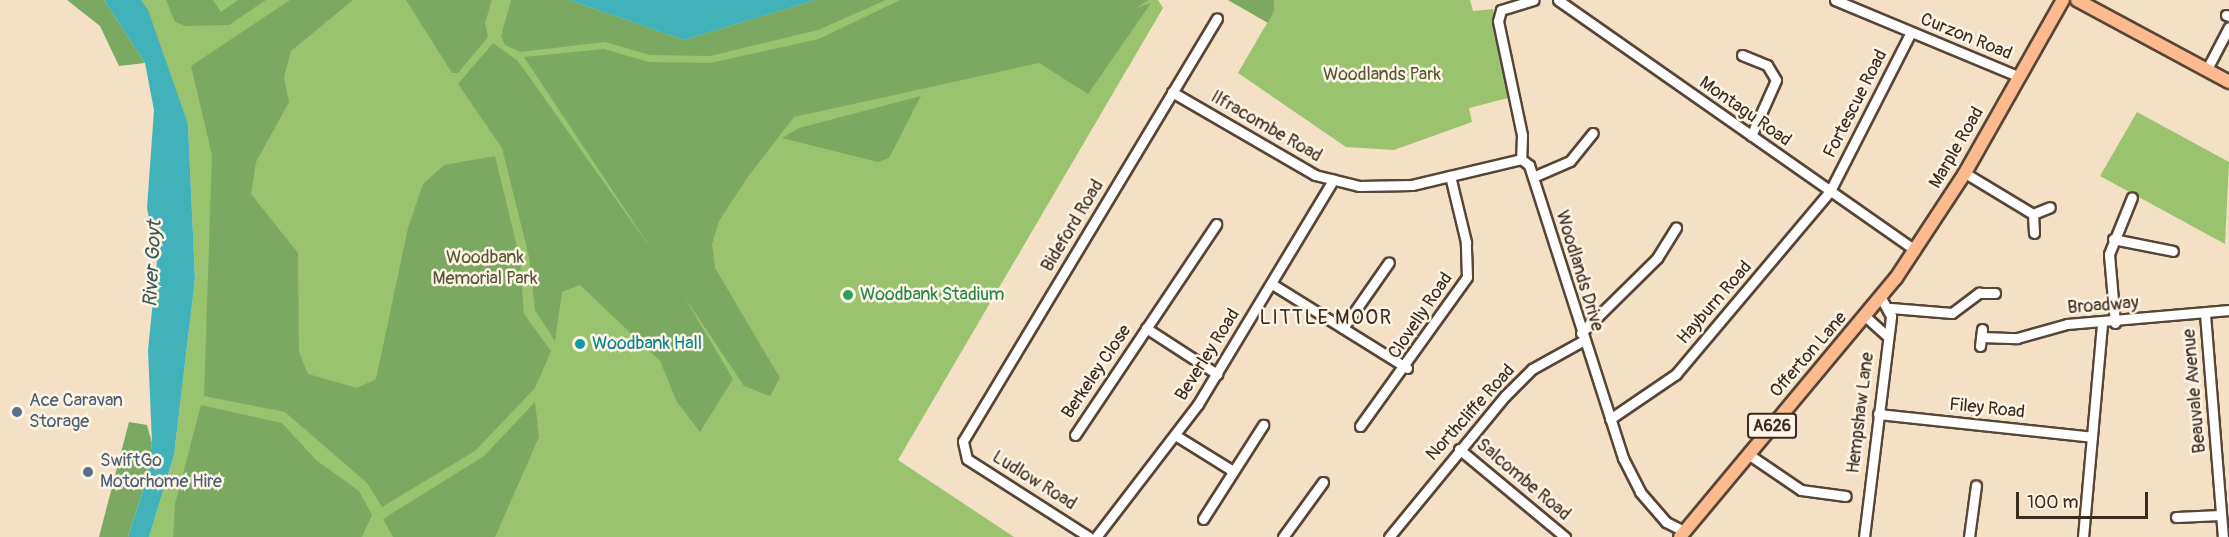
<!DOCTYPE html>
<html>
<head>
<meta charset="utf-8">
<style>
	body { margin:0 }
	#map { position:relative; width:2229px; height:537px; overflow:hidden; background:#f4e0c4; font-family:Pangolin,sans-serif }
	div>[style] { position:absolute }
	.green>* { inset:0; background:#9ac36f }
	.forest>* { inset:0; background:#7ba962 }
	.water>* { inset:0; background:#42b2ba }
	.roads { filter:drop-shadow(2px 0 #574537) drop-shadow(-2px 0 #574537) drop-shadow(0 2px #574537) drop-shadow(0 -2px #574537) }
	.minor>* { height:9px; margin:-4.5px; padding:0 4.5px; transform-origin:4.5px; border-radius:4.5px; background:#fff }
	.major>* { height:12px; margin:-6px; padding:0 6px; transform-origin:6px; border-radius:6px; background:#fcba8e }
	.dots>* { width:16px; height:16px; translate:-50% -50%; box-sizing:border-box; border:3px solid #fcf5e5; border-radius:50% }
	span { translate:-50% -50%; white-space:nowrap; text-align:center; line-height:1.15; -webkit-text-stroke:5px #fcf5e5; paint-order:stroke }
	.shield-label span { padding:2px 4px; background:#fcf5e5; border:2px solid; border-radius:4px; -webkit-text-stroke-width:0 }
	.shield-label { font-size:16px; color:#3b2a1e; font-weight:700 }
	.street-label { font-size:18px; color:#3b2a1e }
	.park-label { font-size:18px; color:#585836 }
	.leisure-label { font-size:18px; color:#27864d }
	.left { translate:0 -50%; text-align:left }
	.culture-label { font-size:18px; color:#0d838f }
	.service-label { font-size:18px; color:#4e5e75 }
	.water-label { font-size:20px; color:#3d5a55; font-style:italic }
	.neighbourhood-label { font-size:20px; color:#3b2a1e; letter-spacing:1.5px }
	.scale { position:absolute; left:2016px; top:492px; width:132px; height:27px; box-sizing:border-box; border:3px solid #3b2a1e; border-top:0; padding-left:8px; font-size:18px; line-height:21px; white-space:nowrap; color:#3b2a1e; -webkit-text-stroke:4px #fcf5e5; paint-order:stroke }
</style>
</head>
<body>
<div id="map">
	<div class="green">
		<div style="clip-path:polygon(141px 0,569px 0,684px 40px,815px 0,1158px 0,1163px 8px,898px 460px,1014px 537px,149px 537px,174px 455px,195px 279px,188px 124px)"></div>
		<div style="clip-path:polygon(1274px 0,1470px 0,1473px 11px,1493px 9px,1512px 97px,1469px 108px,1472px 122px,1394px 150px,1346px 147px,1238px 73px,1274px 11px)"></div>
		<div style="clip-path:polygon(2137px 112px,2229px 162px,2225px 244px,2100px 176px)"></div>
	</div>
	<div class="forest">
		<div style="clip-path:polygon(67px 0,104px 0,145px 63px,119px 66px,100px 26px)"></div>
		<div style="clip-path:polygon(166px 0,213px 0,221px 12px,238px 0,266px 0,229px 25px,186px 26px,175px 22px)"></div>
		<div style="clip-path:polygon(290px 0,353px 0,291px 51px,284px 77px,289px 102px,256px 162px,251px 194px,298px 253px,299px 352px,308px 374px,357px 388px,376px 379px,408px 228px,423px 184px,444px 165px,495px 156px,520px 259px,524px 314px,551px 351px,535px 388px,475px 451px,382px 507px,367px 483px,285px 412px,204px 396px,212px 155px,191px 66px)"></div>
		<div style="clip-path:polygon(406px 0,492px 0,485px 23px,488px 37px,458px 73px,452px 73px)"></div>
		<div style="clip-path:polygon(511px 0,569px 0,684px 40px,815px 0,886px 0,818px 30px,710px 56px,650px 55px,605px 42px,520px 52px,505px 45px,501px 36px)"></div>
		<div style="clip-path:polygon(900px 0,1149px 0,1136px 8px,1151px 3px,1088px 94px,1039px 63px,794px 117px,747px 178px,719px 221px,712px 244px,715px 268px,780px 378px,770px 396px,744px 386px,683px 295px,733px 379px,700px 432px,677px 402px,660px 361px,580px 285px,562px 292px,555px 341px,535px 310px,529px 257px,502px 148px,458px 84px,493px 43px,518px 61px,654px 253px,524px 57px,604px 49px,649px 62px,710px 63px,819px 39px)"></div>
		<div style="clip-path:polygon(1228px 0,1274px 0,1274px 11px,1268px 23px)"></div>
		<div style="clip-path:polygon(921px 96px,889px 158px,878px 162px,782px 138px,799px 128px)"></div>
		<div style="clip-path:polygon(535px 402px,539px 437px,495px 537px,393px 537px,383px 519px,484px 456px)"></div>
		<div style="clip-path:polygon(201px 405px,282px 423px,316px 460px,359px 491px,372px 515px,362px 537px,173px 537px,175px 504px)"></div>
		<div style="clip-path:polygon(129px 422px,147px 425px,152px 443px,147px 478px,128px 537px,99px 537px)"></div>
	</div>
	<div class="water">
		<div style="clip-path:polygon(104px 0,141px 0,148px 10px,188px 124px,195px 279px,174px 455px,149px 537px,128px 537px,147px 478px,152px 443px,148px 350px,157px 261px,147px 208px,154px 110px,145px 63px)"></div>
		<div style="clip-path:polygon(569px 0,815px 0,684px 40px)"></div>
	</div>
	<div class="roads">
		<div class="minor">
			<div style="left:1558px;top:0;width:436px;rotate:35deg"></div>
			<div style="left:1835px;top:0;width:198px;rotate:22.6deg"></div>
			<div style="left:1501px;top:10px;width:11px;rotate:105deg"></div>
			<div style="left:1498px;top:21px;width:116px;rotate:78.1deg"></div>
			<div style="left:1522px;top:135px;width:24px;rotate:92deg"></div>
			<div style="left:1501px;top:10px;width:34px;rotate:-17deg"></div>
			<div style="left:2226px;top:15px;width:3px;rotate:18deg"></div>
			<div style="left:1742px;top:55px;width:27px;rotate:22deg"></div>
			<div style="left:1767px;top:65px;width:17px;rotate:59deg"></div>
			<div style="left:1776px;top:80px;width:61px;rotate:114.1deg"></div>
			<div style="left:2207px;top:69px;width:47px;rotate:-62.4deg"></div>
			<div style="left:1172px;top:92px;width:165px;rotate:30.1deg"></div>
			<div style="left:1315px;top:175px;width:45px;rotate:14deg"></div>
			<div style="left:1359px;top:186px;width:53px;rotate:-1.1deg"></div>
			<div style="left:1412px;top:185px;width:112px;rotate:-13.4deg"></div>
			<div style="left:1521px;top:159px;width:10px;rotate:37deg"></div>
			<div style="left:1529px;top:165px;width:308px;rotate:72.2deg"></div>
			<div style="left:1623px;top:458px;width:38px;rotate:63deg"></div>
			<div style="left:1640px;top:492px;width:40px;rotate:49deg"></div>
			<div style="left:1666px;top:522px;width:20px;rotate:27deg"></div>
			<div style="left:1965px;top:173px;width:79px;rotate:31.1deg"></div>
			<div style="left:1533px;top:177px;width:40px;rotate:-23.4deg"></div>
			<div style="left:1570px;top:161px;width:36px;rotate:-51deg"></div>
			<div style="left:2034px;top:233px;width:19px;rotate:-93deg"></div>
			<div style="left:2033px;top:214px;width:18px;rotate:-22deg"></div>
			<div style="left:2113px;top:239px;width:61px;rotate:11.3deg"></div>
			<div style="left:1272px;top:284px;width:159px;rotate:31.9deg"></div>
			<div style="left:1891px;top:308px;width:61px;rotate:4.7deg"></div>
			<div style="left:1952px;top:313px;width:34px;rotate:-37deg"></div>
			<div style="left:1979px;top:293px;width:16px"></div>
			<div style="left:2205px;top:314px;width:224px;rotate:85.4deg"></div>
			<div style="left:1866px;top:317px;width:28px;rotate:42deg"></div>
			<div style="left:2115px;top:323px;width:69px;rotate:-95deg"></div>
			<div style="left:2109px;top:254px;width:61px;rotate:-68deg"></div>
			<div style="left:1146px;top:328px;width:85px;rotate:32.9deg"></div>
			<div style="left:1343px;top:328px;width:80px;rotate:-55.1deg"></div>
			<div style="left:1581px;top:333px;width:107px;rotate:-44.6deg"></div>
			<div style="left:1657px;top:258px;width:36px;rotate:-58deg"></div>
			<div style="left:1981px;top:337px;width:36px;rotate:2deg"></div>
			<div style="left:2017px;top:338px;width:52px;rotate:-15.6deg"></div>
			<div style="left:2067px;top:324px;width:163px;rotate:-4.9deg"></div>
			<div style="left:1980px;top:346px;width:17px;rotate:-83deg"></div>
			<div style="left:1878px;top:414px;width:215px;rotate:6.1deg"></div>
			<div style="left:1610px;top:419px;width:80px;rotate:-34.3deg"></div>
			<div style="left:1676px;top:374px;width:239px;rotate:-49.9deg"></div>
			<div style="left:1830px;top:191px;width:178px;rotate:-63deg"></div>
			<div style="left:1360px;top:426px;width:183px;rotate:-54.3deg"></div>
			<div style="left:1467px;top:277px;width:35px;rotate:-92deg"></div>
			<div style="left:1466px;top:242px;width:68px;rotate:-103.6deg"></div>
			<div style="left:1075px;top:435px;width:254px;rotate:-56.2deg"></div>
			<div style="left:1175px;top:435px;width:68px;rotate:31.8deg"></div>
			<div style="left:1459px;top:449px;width:138px;rotate:39.7deg"></div>
			<div style="left:1748px;top:454px;width:64px;rotate:34.2deg"></div>
			<div style="left:1801px;top:490px;width:45px;rotate:7.6deg"></div>
			<div style="left:2176px;top:517px;width:45px;rotate:-2.5deg"></div>
			<div style="left:1203px;top:519px;width:112px;rotate:-57.4deg"></div>
			<div style="left:1089px;top:537px;width:145px;rotate:-147.4deg"></div>
			<div style="left:967px;top:459px;width:18px;rotate:-103deg"></div>
			<div style="left:963px;top:441px;width:493px;rotate:-59deg"></div>
			<div style="left:1096px;top:537px;width:168px;rotate:-52.5deg"></div>
			<div style="left:1198px;top:404px;width:262px;rotate:-58.9deg"></div>
			<div style="left:1283px;top:537px;width:68px;rotate:-54deg"></div>
			<div style="left:1389px;top:537px;width:183px;rotate:-50.6deg"></div>
			<div style="left:1505px;top:396px;width:38px;rotate:-45deg"></div>
			<div style="left:1532px;top:369px;width:60px;rotate:-29.1deg"></div>
			<div style="left:1864px;top:537px;width:223px;rotate:-83deg"></div>
			<div style="left:1891px;top:316px;width:21px;rotate:-119deg"></div>
			<div style="left:1969px;top:537px;width:52px;rotate:-82.3deg"></div>
			<div style="left:2083px;top:537px;width:215px;rotate:-84.9deg"></div>
		</div>
		<div class="major">
			<div style="left:2077px;top:0;width:173px;rotate:28.3deg"></div>
			<div style="left:1680px;top:537px;width:337px;rotate:-50.2deg"></div>
			<div style="left:1896px;top:278px;width:126px;rotate:-56.7deg"></div>
			<div style="left:1965px;top:173px;width:199px;rotate:-60.5deg"></div>
		</div>
	</div>
	<div class="dots">
		<div style="left:848px;top:295px;background:#2e9e5b"></div>
		<div style="left:580px;top:344px;background:#0f9aa8"></div>
		<div style="left:17px;top:412px;background:#5c6f8a"></div>
		<div style="left:88px;top:472px;background:#5c6f8a"></div>
	</div>
	<div class="shield-label">
		<span style="left:1772px;top:426px">A626</span>
	</div>
	<div class="street-label">
		<span style="left:1966px;top:37px;rotate:22deg">Curzon Road</span>
		<span style="left:1856px;top:104px;rotate:-63deg">Fortescue Road</span>
		<span style="left:1745px;top:112px;rotate:35deg">Montagu Road</span>
		<span style="left:1266px;top:127px;rotate:30deg">Ilfracombe Road</span>
		<span style="left:1957px;top:148px;rotate:-60deg">Marple Road</span>
		<span style="left:1073px;top:226px;rotate:-59deg">Bideford Road</span>
		<span style="left:1579px;top:271px;rotate:73deg">Woodlands Drive</span>
		<span style="left:1715px;top:303px;rotate:-49deg">Hayburn Road</span>
		<span style="left:2103px;top:306px;rotate:-4deg">Broadway</span>
		<span style="left:1421px;top:316px;rotate:-56deg">Clovelly Road</span>
		<span style="left:1208px;top:355px;rotate:-58deg">Beverley Road</span>
		<span style="left:1809px;top:355px;rotate:-49deg">Offerton Lane</span>
		<span style="left:1097px;top:372px;rotate:-56deg">Berkeley Close</span>
		<span style="left:2195px;top:391px;rotate:-95deg">Beauvale Avenue</span>
		<span style="left:1987px;top:409px;rotate:6deg">Filey Road</span>
		<span style="left:1471px;top:413px;rotate:-48deg">Northcliffe Road</span>
		<span style="left:1861px;top:413px;rotate:-83deg">Hempshaw Lane</span>
		<span style="left:1523px;top:480px;rotate:40deg">Salcombe Road</span>
		<span style="left:1034px;top:481px;rotate:32deg">Ludlow Road</span>
	</div>
	<div class="park-label">
		<span style="left:1382px;top:75px">Woodlands Park</span>
		<span style="left:485px;top:269px">Woodbank<br>Memorial Park</span>
	</div>
	<div class="leisure-label">
		<span class="left" style="left:860px;top:295px">Woodbank Stadium</span>
	</div>
	<div class="culture-label">
		<span class="left" style="left:592px;top:344px">Woodbank Hall</span>
	</div>
	<div class="service-label">
		<span class="left" style="left:29px;top:412px">Ace Caravan<br>Storage</span>
		<span class="left" style="left:100px;top:472px">SwiftGo<br>Motorhome Hire</span>
	</div>
	<div class="water-label">
		<span style="left:152px;top:264px;rotate:-87deg">River Goyt</span>
	</div>
	<div class="neighbourhood-label">
		<span style="left:1326px;top:317px">LITTLE MOOR</span>
	</div>
	<div class="scale">100 m</div>
</div>
</body>
</html>
